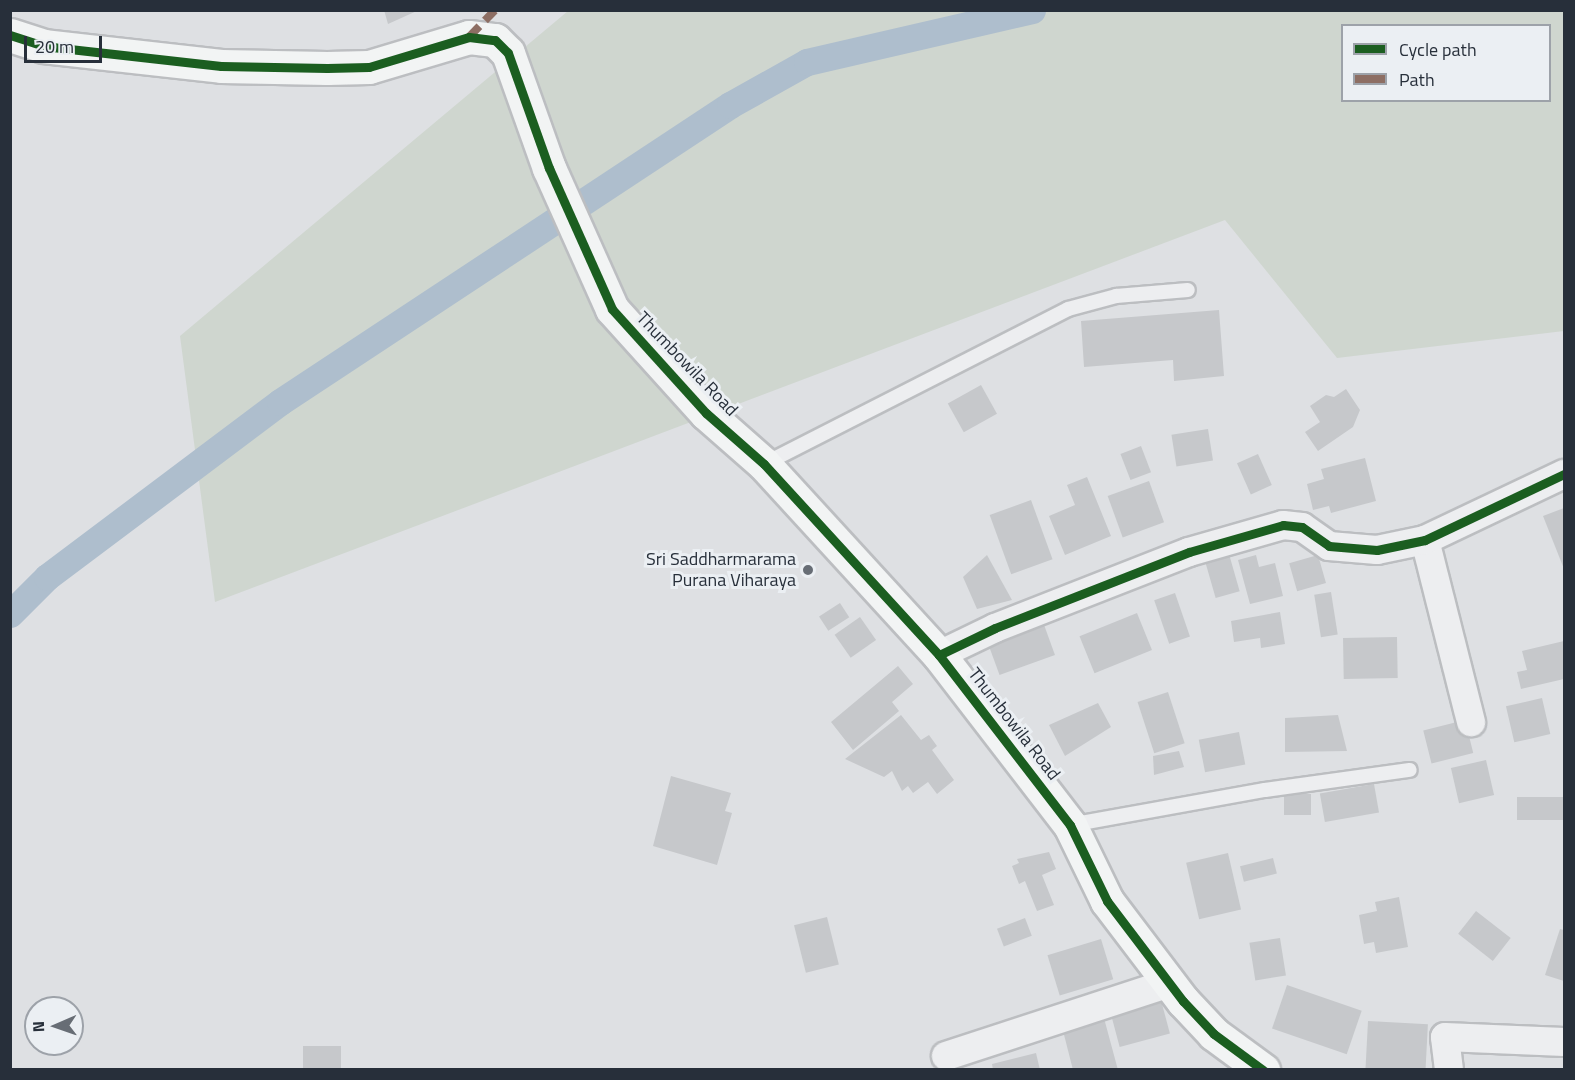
<!DOCTYPE html>
<html>
<head>
<meta charset="utf-8">
<style>
	body { margin:0 }
	#map { position:relative; width:1575px; height:1080px; overflow:hidden; background:#dee0e3; font-family:"Titillium Web",sans-serif }
	div>[style] { position:absolute }
	.green>* { inset:0; background:#cfd6cf }
	.canal>* { height:27px; margin:-13.5px; padding:0 13.5px; transform-origin:13.5px; border-radius:13.5px; background:#aebecd }
	.building>* { inset:0; background:#c6c8cb; transform-origin:0 0 }
	.roads { filter:drop-shadow(2px 0 #bcbec1) drop-shadow(-2px 0 #bcbec1) drop-shadow(0 2px #bcbec1) drop-shadow(0 -2px #bcbec1) }
	.lane>* { height:14px; margin:-7px; padding:0 7px; transform-origin:7px; border-radius:7px; background:#edeef0 }
	.street>* { height:28px; margin:-14px; padding:0 14px; transform-origin:14px; border-radius:14px; background:#edeef0 }
	.secondary>* { height:33px; margin:-16.5px; padding:0 16.5px; transform-origin:16.5px; border-radius:16.5px; background:#f2f4f4 }
	.quiet>* { height:8px; margin-top:-4px; transform-origin:0; background:repeating-linear-gradient(90deg,#8d6e63 0 15px,transparent 0 23px) }
	.cycleway>* { height:9px; margin:-4.5px; padding:0 4.5px; transform-origin:4.5px; border-radius:4.5px; background:#1b5e20 }
	.dots>* { width:16px; height:16px; translate:-50% -50%; box-sizing:border-box; border:3px solid #ebeff3; border-radius:50% }
	span { translate:-50% -50%; white-space:nowrap; text-align:center; line-height:1.15; -webkit-text-stroke:6px #ebeff3; paint-order:stroke }
	.street-label { font-size:18px; color:#272f3a }
	.poi-label { font-size:18px; color:#272f3a }
	.right { translate:-100% -50%; text-align:right }
	.frame { position:absolute; inset:0; border:12px solid #272f3a; pointer-events:none }
	.legend { position:absolute; left:1341px; top:24px; width:210px; height:78px; box-sizing:border-box; background:#ebeff3; border:2px solid #9da2a9; margin:0; padding:8px 10px; list-style:none; font-size:18px; color:#272f3a }
	.legend li { display:flex; align-items:center; gap:12px; height:30px }
	.legend b { width:30px; border:2px solid #9da2a9 }
	.north { position:absolute; left:24px; top:996px; width:60px; height:60px; box-sizing:border-box; background:#ebeff3; border:2px solid #9da2a9; border-radius:50%; rotate:268deg; font-size:16px; font-weight:700; line-height:24px; text-align:center; color:#272f3a }
	.north::after { content:''; display:block; margin:auto; width:21px; height:27px; background:#676d75; clip-path:polygon(50% 0,100% 100%,50% 72%,0 100%) }
	.scale { position:absolute; left:24px; top:36px; width:78px; height:27px; box-sizing:border-box; border:3px solid #272f3a; border-top:0; padding-left:8px; font-size:18px; line-height:21px; white-space:nowrap; color:#272f3a; -webkit-text-stroke:4px #ebeff3; paint-order:stroke }
</style>
</head>
<body>
<div id="map">
	<div class="green">
		<div style="clip-path:polygon(evenodd,568px 11px,1564px 11px,1564px 331px,1337px 358px,1225px 220px,215px 602px,180px 336px,568px 11px,1342px 26px,1550px 26px,1550px 100px,1342px 100px,1342px 26px)"></div>
	</div>
	<div class="canal">
		<div style="left:10px;top:614px;width:52px;rotate:-45deg"></div>
		<div style="left:47px;top:577px;width:291px;rotate:-36.9deg"></div>
		<div style="left:280px;top:402px;width:539px;rotate:-33.42deg"></div>
		<div style="left:730px;top:105px;width:88px;rotate:-29.2deg"></div>
		<div style="left:807px;top:62px;width:231px;rotate:-13deg"></div>
	</div>
	<div class="building">
		<div style="clip-path:polygon(384px 10px,419px 10px,388px 24px)"></div>
		<div style="clip-path:polygon(1219px 310px,1224px 376px,1174px 381px,1173px 360px,1084px 367px,1081px 321px)"></div>
		<div style="left:981px;top:385px;width:33px;height:38px;rotate:61deg"></div>
		<div style="clip-path:polygon(1346px 389px,1360px 410px,1353px 427px,1318px 451px,1305px 432px,1320px 422px,1310px 406px,1326px 395px,1334px 397px)"></div>
		<div style="left:1208px;top:429px;width:32px;height:37px;rotate:81deg"></div>
		<div style="left:1141px;top:446px;width:28px;height:22px;rotate:69deg"></div>
		<div style="left:1258px;top:454px;width:34px;height:23px;rotate:66deg"></div>
		<div style="clip-path:polygon(1365px 458px,1376px 501px,1331px 513px,1329px 506px,1313px 510px,1307px 484px,1324px 479px,1321px 469px)"></div>
		<div style="clip-path:polygon(1087px 477px,1111px 536px,1065px 555px,1049px 516px,1075px 505px,1067px 485px)"></div>
		<div style="left:1149px;top:481px;width:44px;height:44px;rotate:70deg"></div>
		<div style="left:1031px;top:500px;width:63px;height:44px;rotate:70deg"></div>
		<div style="clip-path:polygon(1564px 508px,1564px 569px,1543px 516px)"></div>
		<div style="left:1227px;top:547px;width:46px;height:25px;rotate:74deg"></div>
		<div style="clip-path:polygon(987px 555px,1012px 600px,977px 609px,963px 577px)"></div>
		<div style="clip-path:polygon(1256px 555px,1259px 567px,1275px 563px,1283px 596px,1250px 604px,1238px 560px)"></div>
		<div style="left:1318px;top:555px;width:29px;height:30px;rotate:74deg"></div>
		<div style="left:1331px;top:592px;width:43px;height:17px;rotate:81deg"></div>
		<div style="left:1175px;top:593px;width:46px;height:22px;rotate:71deg"></div>
		<div style="left:840px;top:603px;width:17px;height:25px;rotate:57deg"></div>
		<div style="clip-path:polygon(1280px 612px,1285px 644px,1261px 648px,1260px 638px,1234px 642px,1231px 621px)"></div>
		<div style="left:1137px;top:613px;width:40px;height:62px;rotate:68deg"></div>
		<div style="left:860px;top:617px;width:28px;height:31px;rotate:55deg"></div>
		<div style="left:1043px;top:622px;width:35px;height:59px;rotate:70deg"></div>
		<div style="left:1397px;top:637px;width:41px;height:54px;rotate:89deg"></div>
		<div style="clip-path:polygon(1564px 641px,1564px 679px,1521px 689px,1517px 672px,1527px 670px,1522px 651px)"></div>
		<div style="clip-path:polygon(898px 666px,913px 684px,892px 702px,899px 711px,853px 750px,831px 722px)"></div>
		<div style="left:1168px;top:692px;width:54px;height:32px;rotate:72deg"></div>
		<div style="left:1542px;top:698px;width:37px;height:37px;rotate:77deg"></div>
		<div style="clip-path:polygon(1098px 703px,1111px 727px,1065px 756px,1049px 725px)"></div>
		<div style="clip-path:polygon(901px 715px,921px 740px,929px 735px,937px 746px,932px 750px,954px 780px,937px 794px,928px 782px,913px 793px,908px 786px,902px 791px,892px 771px,884px 777px,845px 759px)"></div>
		<div style="clip-path:polygon(1338px 715px,1347px 751px,1285px 752px,1285px 718px)"></div>
		<div style="left:1465px;top:720px;width:34px;height:43px;rotate:76deg"></div>
		<div style="left:1239px;top:732px;width:33px;height:41px;rotate:79deg"></div>
		<div style="clip-path:polygon(1179px 751px,1184px 767px,1154px 775px,1153px 756px)"></div>
		<div style="left:1486px;top:760px;width:36px;height:36px;rotate:77deg"></div>
		<div style="clip-path:polygon(671px 776px,731px 793px,725px 811px,732px 813px,717px 865px,653px 846px)"></div>
		<div style="left:1374px;top:784px;width:29px;height:55px;rotate:80deg"></div>
		<div style="left:1311px;top:794px;width:21px;height:27px;rotate:90deg"></div>
		<div style="left:1564px;top:797px;width:23px;height:47px;rotate:90deg"></div>
		<div style="clip-path:polygon(1049px 852px,1056px 869px,1042px 875px,1054px 905px,1037px 911px,1025px 881px,1019px 884px,1012px 866px,1019px 863px,1017px 859px)"></div>
		<div style="left:1228px;top:853px;width:58px;height:43px;rotate:77deg"></div>
		<div style="left:1273px;top:858px;width:16px;height:34px;rotate:76deg"></div>
		<div style="clip-path:polygon(1399px 897px,1408px 947px,1376px 953px,1374px 942px,1364px 944px,1359px 915px,1377px 911px,1375px 902px)"></div>
		<div style="left:1476px;top:911px;width:44px;height:29px;rotate:38deg"></div>
		<div style="left:827px;top:917px;width:49px;height:34px;rotate:76deg"></div>
		<div style="left:1025px;top:918px;width:19px;height:30px;rotate:69deg"></div>
		<div style="clip-path:polygon(1560px 929px,1564px 930px,1564px 981px,1545px 975px)"></div>
		<div style="left:1280px;top:938px;width:38px;height:31px;rotate:81deg"></div>
		<div style="left:1101px;top:939px;width:42px;height:56px;rotate:73deg"></div>
		<div style="left:1287px;top:985px;width:79px;height:46px;rotate:19deg"></div>
		<div style="left:1158px;top:989px;width:46px;height:52px;rotate:75deg"></div>
		<div style="clip-path:polygon(1101px 1007px,1118px 1070px,1073px 1070px,1060px 1019px)"></div>
		<div style="left:1368px;top:1021px;width:60px;height:49px;rotate:3deg"></div>
		<div style="left:303px;top:1046px;width:38px;height:24px"></div>
		<div style="clip-path:polygon(1036px 1053px,1040px 1070px,993px 1070px,992px 1064px)"></div>
	</div>
	<div class="roads">
		<div class="lane">
			<div style="left:764px;top:464px;width:341px;rotate:-27deg"></div>
			<div style="left:1068px;top:309px;width:50px;rotate:-15.2deg"></div>
			<div style="left:1116px;top:296px;width:72px;rotate:-4.8deg"></div>
			<div style="left:1070px;top:825px;width:198px;rotate:-10.2deg"></div>
			<div style="left:1265px;top:790px;width:146px;rotate:-7.9deg"></div>
		</div>
		<div class="street">
			<div style="left:1425px;top:540px;width:188px;rotate:75.8deg"></div>
			<div style="left:939px;top:655px;width:62px;rotate:-25.7deg"></div>
			<div style="left:995px;top:628px;width:208px;rotate:-21.4deg"></div>
			<div style="left:1189px;top:552px;width:98px;rotate:-16deg"></div>
			<div style="left:1283px;top:525px;width:19px;rotate:6deg"></div>
			<div style="left:1302px;top:527px;width:33px;rotate:35deg"></div>
			<div style="left:1329px;top:546px;width:48px;rotate:4.8deg"></div>
			<div style="left:1377px;top:550px;width:49px;rotate:-11.8deg"></div>
			<div style="left:1425px;top:540px;width:154px;rotate:-25.4deg"></div>
			<div style="left:946px;top:1056px;width:236px;rotate:-18.1deg"></div>
			<div style="left:1449px;top:1070px;width:33px;rotate:-97deg"></div>
			<div style="left:1445px;top:1037px;width:119px;rotate:2.4deg"></div>
		</div>
		<div class="secondary">
			<div style="left:10px;top:35px;width:35px;rotate:18deg"></div>
			<div style="left:43px;top:46px;width:179px;rotate:6.4deg"></div>
			<div style="left:221px;top:66px;width:106px;rotate:1.1deg"></div>
			<div style="left:327px;top:68px;width:42px;rotate:-1.4deg"></div>
			<div style="left:369px;top:67px;width:104px;rotate:-16.7deg"></div>
			<div style="left:469px;top:37px;width:26px;rotate:7deg"></div>
			<div style="left:495px;top:40px;width:18px;rotate:45deg"></div>
			<div style="left:508px;top:53px;width:122px;rotate:70.4deg"></div>
			<div style="left:549px;top:168px;width:154px;rotate:65.9deg"></div>
			<div style="left:612px;top:309px;width:140px;rotate:47.9deg"></div>
			<div style="left:706px;top:413px;width:77px;rotate:41.3deg"></div>
			<div style="left:764px;top:464px;width:259px;rotate:47.5deg"></div>
			<div style="left:939px;top:655px;width:215px;rotate:52.4deg"></div>
			<div style="left:1070px;top:825px;width:85px;rotate:64deg"></div>
			<div style="left:1107px;top:901px;width:126px;rotate:52.8deg"></div>
			<div style="left:1183px;top:1001px;width:45px;rotate:46.8deg"></div>
			<div style="left:1214px;top:1034px;width:61px;rotate:36.3deg"></div>
		</div>
	</div>
	<div class="quiet">
		<div style="left:469px;top:37px;width:37px;rotate:-46deg"></div>
	</div>
	<div class="cycleway">
		<div style="left:10px;top:35px;width:35px;rotate:18deg"></div>
		<div style="left:43px;top:46px;width:179px;rotate:6.4deg"></div>
		<div style="left:221px;top:66px;width:106px;rotate:1.1deg"></div>
		<div style="left:327px;top:68px;width:42px;rotate:-1.4deg"></div>
		<div style="left:369px;top:67px;width:104px;rotate:-16.7deg"></div>
		<div style="left:469px;top:37px;width:26px;rotate:7deg"></div>
		<div style="left:495px;top:40px;width:18px;rotate:45deg"></div>
		<div style="left:508px;top:53px;width:122px;rotate:70.4deg"></div>
		<div style="left:549px;top:168px;width:154px;rotate:65.9deg"></div>
		<div style="left:612px;top:309px;width:140px;rotate:47.9deg"></div>
		<div style="left:706px;top:413px;width:77px;rotate:41.3deg"></div>
		<div style="left:764px;top:464px;width:259px;rotate:47.5deg"></div>
		<div style="left:939px;top:655px;width:215px;rotate:52.4deg"></div>
		<div style="left:1070px;top:825px;width:85px;rotate:64deg"></div>
		<div style="left:1107px;top:901px;width:126px;rotate:52.8deg"></div>
		<div style="left:1183px;top:1001px;width:45px;rotate:46.8deg"></div>
		<div style="left:1214px;top:1034px;width:61px;rotate:36.3deg"></div>
		<div style="left:939px;top:655px;width:62px;rotate:-25.7deg"></div>
		<div style="left:995px;top:628px;width:208px;rotate:-21.4deg"></div>
		<div style="left:1189px;top:552px;width:98px;rotate:-16deg"></div>
		<div style="left:1283px;top:525px;width:19px;rotate:6deg"></div>
		<div style="left:1302px;top:527px;width:33px;rotate:35deg"></div>
		<div style="left:1329px;top:546px;width:48px;rotate:4.8deg"></div>
		<div style="left:1377px;top:550px;width:49px;rotate:-11.8deg"></div>
		<div style="left:1425px;top:540px;width:154px;rotate:-25.4deg"></div>
	</div>
	<div class="dots">
		<div style="left:808px;top:570px;background:#676d75"></div>
	</div>
	<div class="street-label">
		<span style="left:687px;top:364px;rotate:46deg">Thumbowila Road</span>
		<span style="left:1014px;top:724px;rotate:52deg">Thumbowila Road</span>
	</div>
	<div class="poi-label">
		<span class="right" style="left:796px;top:570px">Sri Saddharmarama<br>Purana Viharaya</span>
	</div>
	<div class="frame"></div>
	<ul class="legend">
	<li><b style="height:8px;background:#1b5e20"></b>Cycle path</li>
	<li><b style="height:8px;background:#8d6e63"></b>Path</li>
	</ul>
	<div class="north">N</div>
	<div class="scale">20 m</div>
</div>
</body>
</html>
